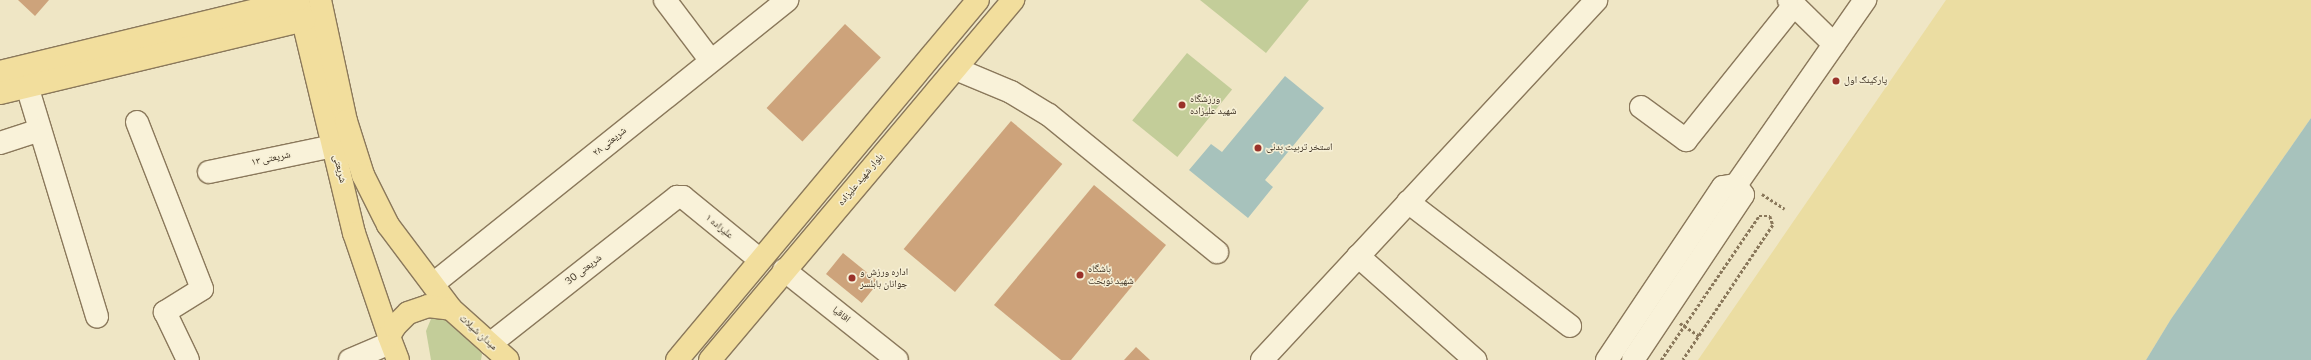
<!DOCTYPE html>
<html>
<head>
<meta charset="utf-8">
<style>
	body { margin:0 }
	#map { position:relative; width:2311px; height:360px; overflow:hidden; background:#efe6c5; font-family:Bitter,"Noto Naskh Arabic",serif }
	div>[style] { position:absolute }
	.green>* { inset:0; background:#c3cd99; transform-origin:0 0 }
	.sand>* { inset:0; background:#ebdda2 }
	.water>* { inset:0; background:#a7c2bc }
	.building>* { inset:0; background:#cda37b; transform-origin:0 0 }
	.path>* { height:2.5px; margin-top:-1.25px; transform-origin:0; background:repeating-linear-gradient(90deg,#8a785b 0 3px,transparent 0 5px) }
	.roads { filter:drop-shadow(1px 0 #8a785b) drop-shadow(-1px 0 #8a785b) drop-shadow(0 1px #8a785b) drop-shadow(0 -1px #8a785b) }
	.minor>* { height:22px; margin:-11px; padding:0 11px; transform-origin:11px; border-radius:11px; background:#f9f2d9 }
	.major>* { height:22px; margin:-11px; padding:0 11px; transform-origin:11px; border-radius:11px; background:#f2de9d }
	.dots>* { width:11px; height:11px; translate:-50% -50%; box-sizing:border-box; border:2px solid #f6efd5; border-radius:50% }
	span { translate:-50% -50%; white-space:nowrap; text-align:center; line-height:1.15; -webkit-text-stroke:3px #f6efd5; paint-order:stroke }
	.poi-label { font-size:10px; color:#3a2e1f }
	.left { translate:0 -50%; text-align:left }
	.street-label { font-size:10px; color:#3a2e1f }
</style>
</head>
<body>
<div id="map">
	<div class="green">
		<div style="clip-path:polygon(1200px 0,1309px 0,1266px 53px)"></div>
		<div style="left:1187px;top:53px;width:58px;height:87px;rotate:39deg"></div>
		<div style="clip-path:polygon(443px 317px,456px 324px,477px 343px,482px 354px,481px 360px,431px 360px,426px 331px,431px 319px)"></div>
	</div>
	<div class="sand">
		<div style="clip-path:polygon(1946px 0,2311px 0,2311px 118px,2171px 319px,2146px 360px,1698px 360px)"></div>
	</div>
	<div class="water">
		<div style="clip-path:polygon(1285px 76px,1324px 108px,1265px 180px,1273px 187px,1248px 218px,1189px 170px,1211px 144px,1222px 152px)"></div>
		<div style="clip-path:polygon(2311px 118px,2311px 360px,2146px 360px,2171px 319px)"></div>
	</div>
	<div class="building">
		<div style="clip-path:polygon(18px 0,49px 0,35px 16px)"></div>
		<div style="left:845px;top:24px;width:49px;height:115px;rotate:43deg"></div>
		<div style="left:1011px;top:121px;width:67px;height:167px;rotate:40deg"></div>
		<div style="clip-path:polygon(1094px 185px,1166px 245px,1071px 360px,1061px 360px,994px 305px)"></div>
		<div style="left:843px;top:253px;width:46px;height:27px;rotate:39deg"></div>
		<div style="clip-path:polygon(1136px 347px,1150px 360px,1124px 360px)"></div>
	</div>
	<div class="path">
		<div style="left:1762px;top:194px;width:27px;rotate:33deg"></div>
		<div style="left:1680px;top:323px;width:23px;rotate:34deg"></div>
		<div style="left:1661px;top:360px;width:174px;rotate:-55.8deg"></div>
		<div style="left:1759px;top:216px;width:11px"></div>
		<div style="left:1770px;top:216px;width:9px;rotate:72deg"></div>
		<div style="left:1773px;top:225px;width:162px;rotate:123.7deg"></div>
	</div>
	<div class="roads">
		<div class="minor">
			<div style="left:665px;top:0;width:76px;rotate:53deg"></div>
			<div style="left:1789px;top:0;width:63px;rotate:44.4deg"></div>
			<div style="left:956px;top:69px;width:60px;rotate:22.7deg"></div>
			<div style="left:1011px;top:92px;width:44px;rotate:31.2deg"></div>
			<div style="left:1049px;top:115px;width:217px;rotate:39.2deg"></div>
			<div style="left:27px;top:86px;width:241px;rotate:73.1deg"></div>
			<div style="left:1641px;top:107px;width:56px;rotate:36.3deg"></div>
			<div style="left:1686px;top:140px;width:173px;rotate:-51.3deg"></div>
			<div style="left:137px;top:122px;width:179px;rotate:68.7deg"></div>
			<div style="left:202px;top:289px;width:44px;rotate:148.1deg"></div>
			<div style="left:165px;top:312px;width:53px;rotate:64.4deg"></div>
			<div style="left:0;top:143px;width:42px;rotate:-18deg"></div>
			<div style="left:209px;top:172px;width:127px;rotate:-11.8deg"></div>
			<div style="left:1736px;top:185px;width:226px;rotate:-55.1deg"></div>
			<div style="left:1408px;top:202px;width:204px;rotate:37.4deg"></div>
			<div style="left:1358px;top:256px;width:157px;rotate:41.6deg"></div>
			<div style="left:784px;top:270px;width:144px;rotate:38.5deg"></div>
			<div style="left:433px;top:284px;width:454px;rotate:-38.7deg"></div>
			<div style="left:490px;top:344px;width:238px;rotate:-38.2deg"></div>
			<div style="left:677px;top:197px;width:6px"></div>
			<div style="left:683px;top:197px;width:98px;rotate:39.2deg"></div>
			<div style="left:350px;top:360px;width:43px;rotate:-23deg"></div>
			<div style="left:1262px;top:360px;width:491px;rotate:-47.1deg"></div>
			<div style="left:1607px;top:360px;width:208px;rotate:-56.2deg"></div>
			<div style="left:1723px;top:187px;width:13px;rotate:-9deg"></div>
			<div style="left:1736px;top:185px;width:12px;rotate:55deg"></div>
			<div style="left:1743px;top:195px;width:198px;rotate:123.7deg"></div>
		</div>
		<div class="major">
			<div style="left:298px;top:0;width:240px;rotate:76.5deg"></div>
			<div style="left:354px;top:233px;width:109px;rotate:71.2deg"></div>
			<div style="left:320px;top:0;width:124px;rotate:77.9deg"></div>
			<div style="left:346px;top:121px;width:57px;rotate:72.5deg"></div>
			<div style="left:363px;top:175px;width:56px;rotate:63.4deg"></div>
			<div style="left:388px;top:225px;width:105px;rotate:53.1deg"></div>
			<div style="left:0;top:72px;width:307px;rotate:-13.6deg"></div>
			<div style="left:0;top:93px;width:313px;rotate:-13.5deg"></div>
			<div style="left:398px;top:360px;width:26px;rotate:-111deg"></div>
			<div style="left:389px;top:336px;width:12px;rotate:-59deg"></div>
			<div style="left:395px;top:326px;width:18px;rotate:-45deg"></div>
			<div style="left:408px;top:313px;width:21px;rotate:-19deg"></div>
			<div style="left:428px;top:306px;width:23px;rotate:7deg"></div>
			<div style="left:451px;top:309px;width:76px;rotate:41.8deg"></div>
			<div style="left:677px;top:360px;width:469px;rotate:-50.1deg"></div>
			<div style="left:710px;top:360px;width:471px;rotate:-49.9deg"></div>
		</div>
	</div>
	<div class="dots">
		<div style="left:1836px;top:81px;background:#9a322a"></div>
		<div style="left:1182px;top:105px;background:#9a322a"></div>
		<div style="left:1258px;top:148px;background:#9a322a"></div>
		<div style="left:1080px;top:275px;background:#9a322a"></div>
		<div style="left:852px;top:278px;background:#9a322a"></div>
	</div>
	<div class="poi-label">
		<span class="left" style="left:1844px;top:81px">پارکینگ اول</span>
		<span class="left" style="left:1190px;top:105px">ورزشگاه<br>شهید علیزاده</span>
		<span class="left" style="left:1266px;top:148px">استخر تربیت بدنی</span>
		<span class="left" style="left:1088px;top:275px">باشگاه<br>شهید نوبخت</span>
		<span class="left" style="left:860px;top:278px">اداره ورزش و<br>جوانان بابلسر</span>
	</div>
	<div class="street-label">
		<span style="left:610px;top:142px;rotate:-39deg">شریعتی ۲۸</span>
		<span style="left:271px;top:159px;rotate:-12deg">شریعتی ۱۳</span>
		<span style="left:339px;top:169px;rotate:76deg">شریعتی</span>
		<span style="left:861px;top:180px;rotate:-50deg">بلوار شهید علیزاده</span>
		<span style="left:719px;top:227px;rotate:39deg">علیزاده ۱</span>
		<span style="left:584px;top:270px;rotate:-38deg">شریعتی 30</span>
		<span style="left:841px;top:315px;rotate:39deg">اقاقیا</span>
		<span style="left:478px;top:333px;rotate:42deg">میدان شیلات</span>
	</div>
</div>
</body>
</html>
